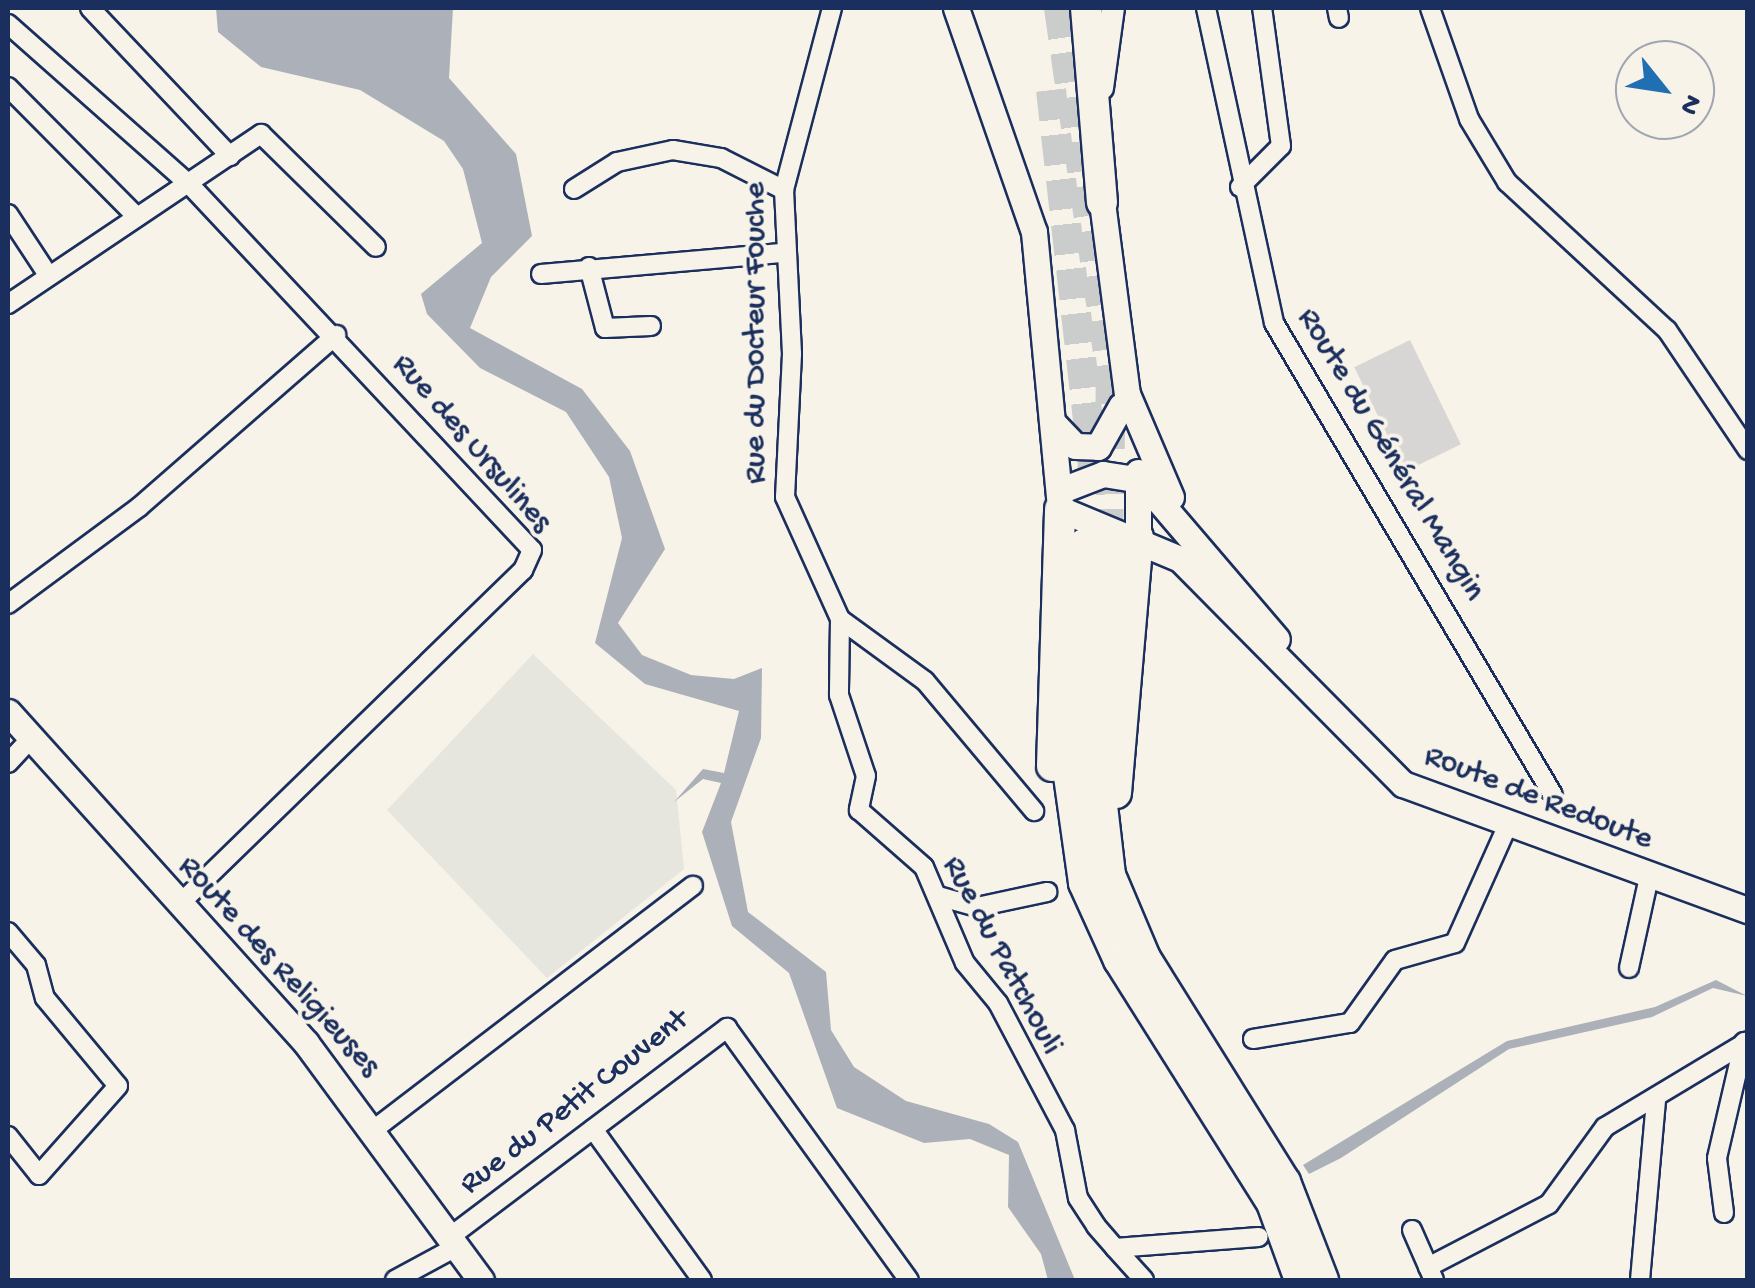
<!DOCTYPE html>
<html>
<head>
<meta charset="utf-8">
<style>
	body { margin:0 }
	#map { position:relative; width:1755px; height:1288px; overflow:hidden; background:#f7f3e8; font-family:"Gochi Hand",sans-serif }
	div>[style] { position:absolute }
	.built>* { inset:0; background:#e6e5de }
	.green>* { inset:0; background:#d7d6d4; transform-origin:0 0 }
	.water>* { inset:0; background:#acb0b9 }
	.trunk-tunnel>* { height:30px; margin-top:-15px; transform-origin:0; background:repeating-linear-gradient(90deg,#cbcccc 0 30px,transparent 0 45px) }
	.roads { filter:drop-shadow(2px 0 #1b2f5e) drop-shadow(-2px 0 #1b2f5e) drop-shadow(0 2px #1b2f5e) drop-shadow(0 -2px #1b2f5e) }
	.minor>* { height:18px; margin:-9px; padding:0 9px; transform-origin:9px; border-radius:9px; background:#f7f3e8 }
	.tertiary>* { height:22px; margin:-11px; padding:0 11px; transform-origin:11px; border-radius:11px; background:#f7f3e8 }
	.secondary>* { height:25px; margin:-12.5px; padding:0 12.5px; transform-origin:12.5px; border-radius:12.5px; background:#f7f3e8 }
	.trunk>* { height:30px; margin:-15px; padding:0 15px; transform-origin:15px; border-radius:15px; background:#f7f3e8 }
	span { translate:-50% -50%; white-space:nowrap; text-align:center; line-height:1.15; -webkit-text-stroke:8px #f7f3e8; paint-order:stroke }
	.street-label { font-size:32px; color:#1b2f5e }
	.frame { position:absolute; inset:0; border:10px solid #1b2f5e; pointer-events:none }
	.north { position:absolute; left:1615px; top:40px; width:100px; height:100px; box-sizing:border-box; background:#f7f3e8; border:2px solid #9fa5b1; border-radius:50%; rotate:120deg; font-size:28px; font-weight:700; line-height:40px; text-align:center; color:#1b2f5e }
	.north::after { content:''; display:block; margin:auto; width:35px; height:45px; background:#1f6fb2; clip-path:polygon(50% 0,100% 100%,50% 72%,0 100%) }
</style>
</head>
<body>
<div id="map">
	<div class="built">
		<div style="clip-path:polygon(533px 654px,676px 790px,684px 869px,547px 978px,387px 810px)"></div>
	</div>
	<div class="green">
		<div style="left:1410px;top:340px;width:116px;height:62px;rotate:64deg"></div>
	</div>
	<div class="water">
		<div style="clip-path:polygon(216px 8px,453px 8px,449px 78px,516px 154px,532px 236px,491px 277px,470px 328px,582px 389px,630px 451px,665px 549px,618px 623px,642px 655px,691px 675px,734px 679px,762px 668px,761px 738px,731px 822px,748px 912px,826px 972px,831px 1030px,854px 1067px,906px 1101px,989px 1124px,1018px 1142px,1075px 1280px,1048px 1280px,1041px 1254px,1008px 1207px,1009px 1155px,970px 1139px,924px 1143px,837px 1108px,789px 973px,732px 926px,702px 832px,721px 783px,703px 779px,674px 802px,703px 769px,724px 773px,739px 711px,645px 684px,595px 643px,622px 538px,609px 477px,566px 412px,480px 368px,427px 314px,421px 294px,482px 243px,463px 169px,444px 141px,360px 90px,261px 67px,218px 32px)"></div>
		<div style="clip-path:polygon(1716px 980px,1747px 996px,1713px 988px,1652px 1017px,1509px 1049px,1341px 1158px,1309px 1174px,1303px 1165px,1507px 1041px,1655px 1007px)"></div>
	</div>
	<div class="trunk-tunnel">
		<div style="left:1059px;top:8px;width:370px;rotate:81.9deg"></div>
		<div style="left:1111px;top:374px;width:171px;rotate:91deg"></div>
		<div style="left:1051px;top:90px;width:376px;rotate:83.6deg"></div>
		<div style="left:1093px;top:464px;width:81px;rotate:96.4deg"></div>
	</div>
	<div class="roads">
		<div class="minor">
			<div style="left:90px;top:8px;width:204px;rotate:46.6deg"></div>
			<div style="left:832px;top:8px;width:188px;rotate:104.8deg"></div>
			<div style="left:784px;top:190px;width:164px;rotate:87.2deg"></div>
			<div style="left:792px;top:354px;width:143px;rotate:92.8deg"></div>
			<div style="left:785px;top:497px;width:134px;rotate:65.7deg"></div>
			<div style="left:840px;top:619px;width:105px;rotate:36.1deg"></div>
			<div style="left:925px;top:681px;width:170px;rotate:50deg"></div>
			<div style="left:1206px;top:8px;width:322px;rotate:77.8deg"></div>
			<div style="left:1274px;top:323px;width:548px;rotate:59.41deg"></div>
			<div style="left:1337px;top:8px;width:10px;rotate:79deg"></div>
			<div style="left:1430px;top:8px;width:118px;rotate:70.6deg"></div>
			<div style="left:1469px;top:119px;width:74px;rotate:58.9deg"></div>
			<div style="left:1507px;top:182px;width:218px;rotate:42.8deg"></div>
			<div style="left:1667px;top:330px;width:145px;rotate:56deg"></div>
			<div style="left:8px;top:24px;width:243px;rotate:41.5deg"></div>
			<div style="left:190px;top:185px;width:500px;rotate:46.86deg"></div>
			<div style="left:532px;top:550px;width:22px;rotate:114deg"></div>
			<div style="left:523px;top:570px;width:480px;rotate:135.8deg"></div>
			<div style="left:8px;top:87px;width:183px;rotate:45.2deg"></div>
			<div style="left:1240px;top:187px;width:58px;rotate:-45deg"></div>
			<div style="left:1281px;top:146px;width:139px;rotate:-97.8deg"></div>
			<div style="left:574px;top:189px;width:51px;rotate:-32.1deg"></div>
			<div style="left:617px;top:162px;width:57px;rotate:-12.1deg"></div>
			<div style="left:673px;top:150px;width:49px;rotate:9.5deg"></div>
			<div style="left:721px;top:158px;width:71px;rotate:26.9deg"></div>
			<div style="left:8px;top:214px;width:73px;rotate:56.7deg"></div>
			<div style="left:589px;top:267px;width:63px;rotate:75.3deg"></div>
			<div style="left:605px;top:328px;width:46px;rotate:-2.5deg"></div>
			<div style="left:541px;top:274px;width:241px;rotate:-5deg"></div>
			<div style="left:8px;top:304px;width:305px;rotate:-33.9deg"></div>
			<div style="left:261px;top:134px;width:161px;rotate:44.5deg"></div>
			<div style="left:8px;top:604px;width:163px;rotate:-36.5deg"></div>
			<div style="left:139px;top:507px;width:262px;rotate:-41.1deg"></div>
			<div style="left:840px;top:619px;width:76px;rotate:90.8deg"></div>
			<div style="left:839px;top:695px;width:85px;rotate:71.6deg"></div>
			<div style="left:866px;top:776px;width:35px;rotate:102deg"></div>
			<div style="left:859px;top:810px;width:86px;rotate:41.2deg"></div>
			<div style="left:924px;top:867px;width:104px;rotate:66.9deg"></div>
			<div style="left:965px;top:963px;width:52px;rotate:50.5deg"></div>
			<div style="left:998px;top:1003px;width:144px;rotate:62.2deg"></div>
			<div style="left:1065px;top:1130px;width:69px;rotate:79.2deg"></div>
			<div style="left:1078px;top:1198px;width:33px;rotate:57deg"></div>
			<div style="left:1096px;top:1226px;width:29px;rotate:49deg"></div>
			<div style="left:1115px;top:1248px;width:144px;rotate:-4.4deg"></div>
			<div style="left:8px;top:763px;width:34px;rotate:-47deg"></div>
			<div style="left:938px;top:896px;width:41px;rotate:15.8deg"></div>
			<div style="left:977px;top:907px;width:72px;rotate:-12.1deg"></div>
			<div style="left:8px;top:932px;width:43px;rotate:49.7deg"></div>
			<div style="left:36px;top:965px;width:34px;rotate:75deg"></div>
			<div style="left:45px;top:998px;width:114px;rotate:50.3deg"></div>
			<div style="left:118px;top:1086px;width:119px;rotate:131.6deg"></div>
			<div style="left:39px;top:1175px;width:50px;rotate:-128.5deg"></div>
			<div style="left:1629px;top:968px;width:93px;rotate:-77.6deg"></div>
			<div style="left:1253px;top:1039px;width:98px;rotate:-9.4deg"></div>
			<div style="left:1350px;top:1023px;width:77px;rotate:-54.5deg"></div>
			<div style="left:1395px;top:960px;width:62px;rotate:-15.8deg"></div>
			<div style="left:1455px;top:943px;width:127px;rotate:-65.9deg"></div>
			<div style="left:376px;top:1128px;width:399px;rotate:-37.4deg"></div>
			<div style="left:593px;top:1129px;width:186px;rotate:54.2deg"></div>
			<div style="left:1724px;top:1213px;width:55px;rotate:-97.3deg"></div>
			<div style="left:1717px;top:1158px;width:119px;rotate:-76.9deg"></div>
			<div style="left:1412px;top:1230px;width:55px;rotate:66.3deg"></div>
			<div style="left:451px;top:1236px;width:346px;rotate:-37deg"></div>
			<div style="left:727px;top:1028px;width:311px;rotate:54.2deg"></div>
			<div style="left:1115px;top:1248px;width:43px;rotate:47.8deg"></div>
			<div style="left:1428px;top:1267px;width:136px;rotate:-27.5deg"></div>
			<div style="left:1549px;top:1204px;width:95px;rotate:-54deg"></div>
			<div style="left:1605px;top:1127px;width:167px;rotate:-31deg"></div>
			<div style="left:395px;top:1280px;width:72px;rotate:-28.4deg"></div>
			<div style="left:1640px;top:1280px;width:180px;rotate:-84.9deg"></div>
		</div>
		<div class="tertiary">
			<div style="left:1102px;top:88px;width:81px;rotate:-82.2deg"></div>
		</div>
		<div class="secondary">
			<div style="left:956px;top:8px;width:237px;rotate:70.8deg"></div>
			<div style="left:1034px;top:232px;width:278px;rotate:84.6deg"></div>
			<div style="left:1060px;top:509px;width:130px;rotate:22.6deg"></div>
			<div style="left:1180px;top:559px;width:317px;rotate:45.3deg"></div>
			<div style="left:1403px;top:784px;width:367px;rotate:20.1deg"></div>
			<div style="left:1102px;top:202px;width:194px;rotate:82.6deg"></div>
			<div style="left:1127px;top:394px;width:112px;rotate:66.9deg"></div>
			<div style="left:1054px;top:424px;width:30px;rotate:46deg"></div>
			<div style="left:1075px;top:446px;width:23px;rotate:2deg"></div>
			<div style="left:1098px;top:447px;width:47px;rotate:-60.7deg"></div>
			<div style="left:1059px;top:491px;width:47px;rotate:-21.1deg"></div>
			<div style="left:1103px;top:474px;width:38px;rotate:9deg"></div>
			<div style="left:1141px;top:480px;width:209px;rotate:49.5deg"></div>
			<div style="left:1138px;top:537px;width:65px;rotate:-90deg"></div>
			<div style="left:8px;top:712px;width:445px;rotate:48deg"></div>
			<div style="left:306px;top:1043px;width:295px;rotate:53.6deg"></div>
		</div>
		<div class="trunk">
			<div style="left:1086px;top:8px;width:195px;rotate:85.3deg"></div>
			<div style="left:1084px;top:544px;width:232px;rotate:93.7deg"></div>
			<div style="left:1069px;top:776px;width:108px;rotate:82deg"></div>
			<div style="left:1084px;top:883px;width:85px;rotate:65.6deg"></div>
			<div style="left:1119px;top:960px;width:287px;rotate:57.8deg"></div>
			<div style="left:1272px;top:1203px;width:82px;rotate:70deg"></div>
			<div style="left:1108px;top:545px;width:200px;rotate:93.7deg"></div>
			<div style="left:1095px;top:745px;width:131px;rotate:83.4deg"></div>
			<div style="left:1110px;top:875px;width:90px;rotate:67.1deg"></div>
			<div style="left:1145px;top:958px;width:264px;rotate:58deg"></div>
			<div style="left:1285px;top:1182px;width:105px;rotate:68.8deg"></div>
			<div style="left:1052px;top:766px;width:257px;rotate:-88.2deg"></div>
			<div style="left:1116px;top:793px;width:257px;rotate:-85.1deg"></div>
		</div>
	</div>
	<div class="street-label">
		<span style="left:757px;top:333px;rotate:-90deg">Rue du Docteur Fouche</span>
		<span style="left:471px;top:444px;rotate:49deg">Rue des Ursulines</span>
		<span style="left:1390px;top:455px;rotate:59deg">Route du Général Mangin</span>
		<span style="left:1538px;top:799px;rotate:21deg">Route de Redoute</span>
		<span style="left:1001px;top:956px;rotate:62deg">Rue du Patchouli</span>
		<span style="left:278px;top:967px;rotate:48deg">Route des Religieuses</span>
		<span style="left:575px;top:1103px;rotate:-38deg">Rue du Petit Couvent</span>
	</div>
	<div class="frame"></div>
	<div class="north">N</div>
</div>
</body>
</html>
